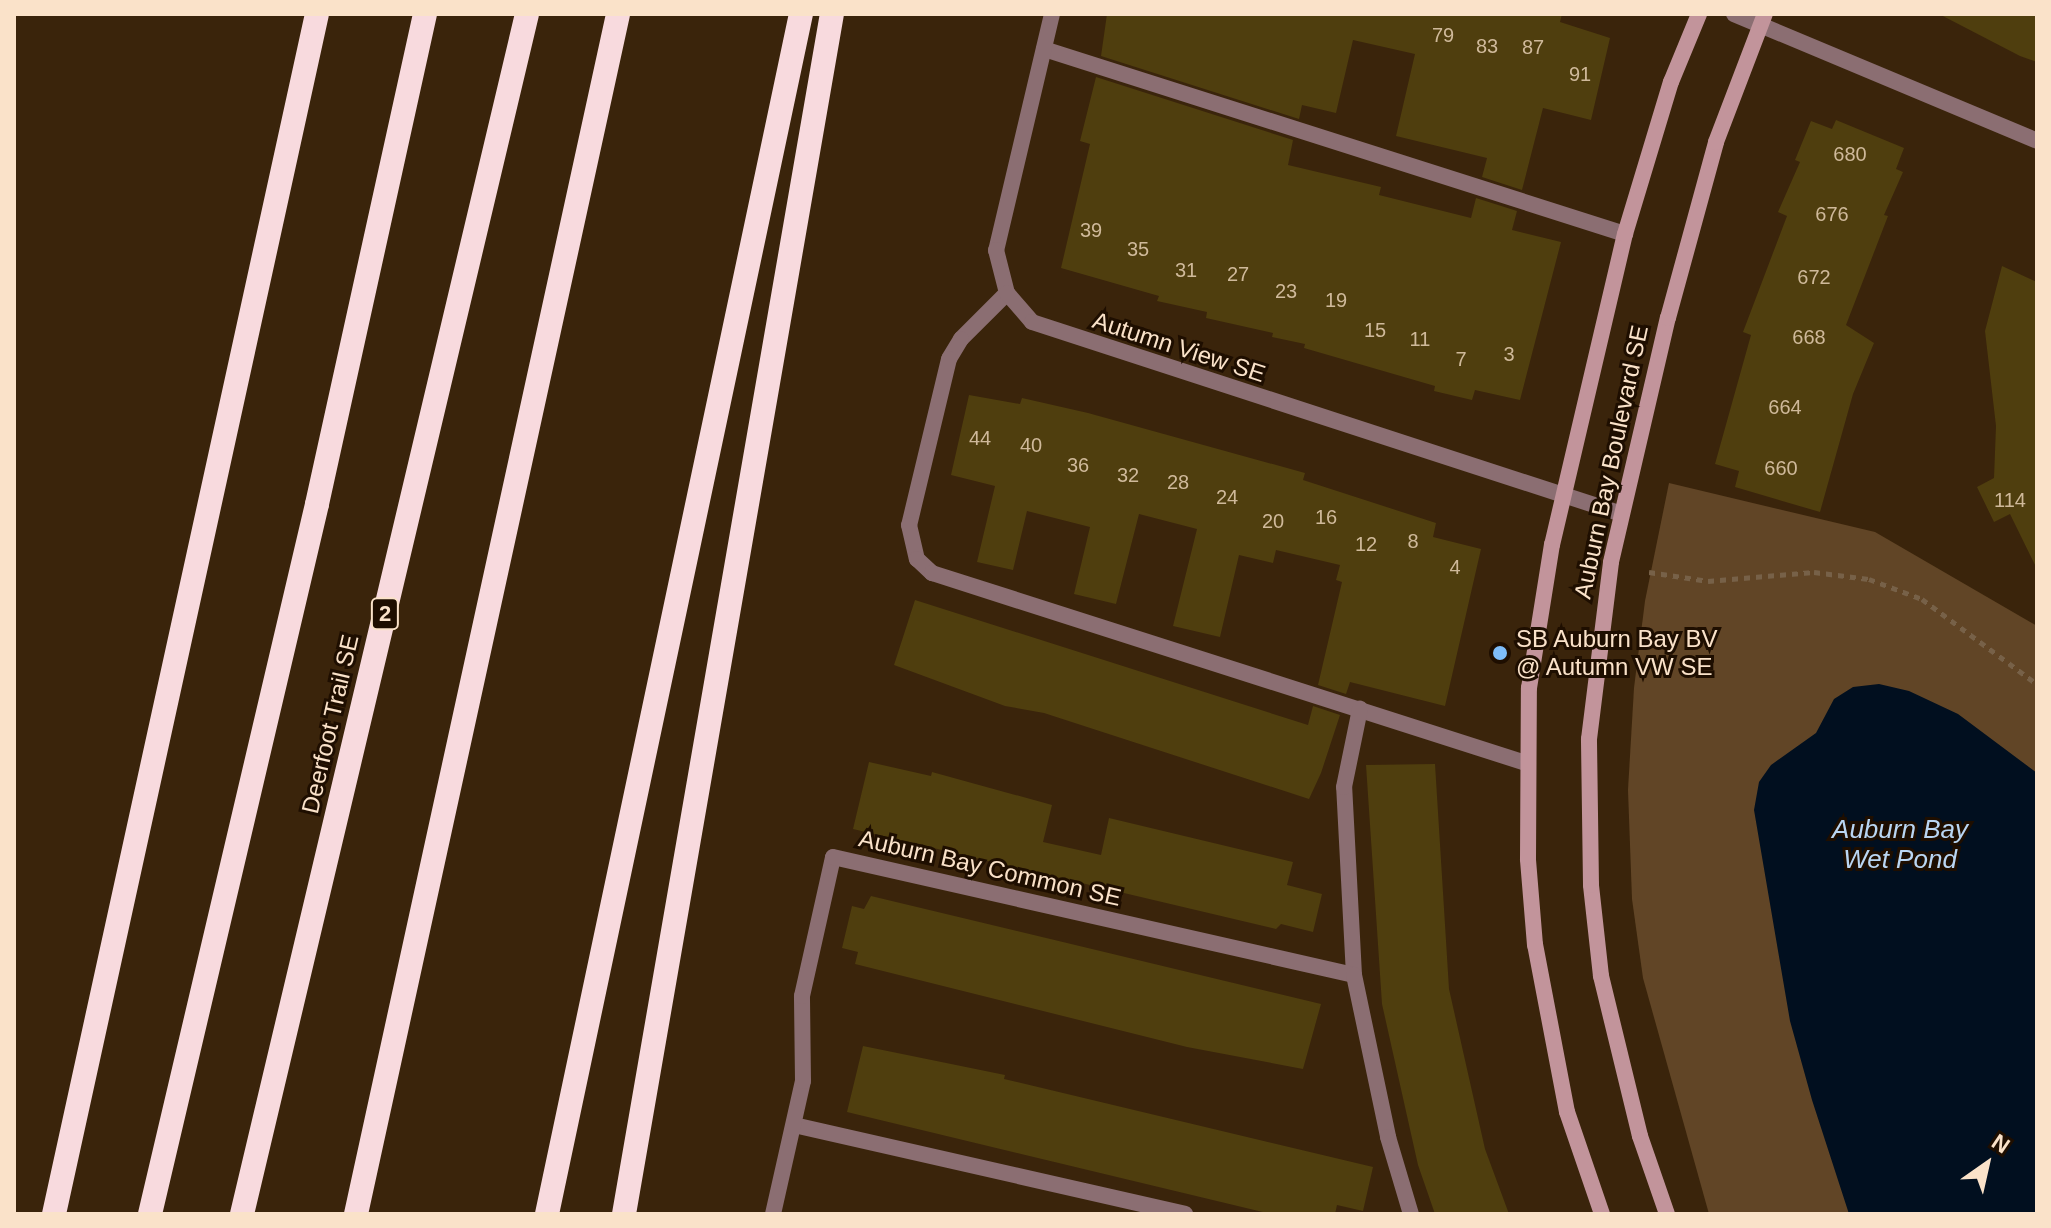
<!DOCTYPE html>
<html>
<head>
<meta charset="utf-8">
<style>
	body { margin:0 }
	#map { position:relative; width:2051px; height:1228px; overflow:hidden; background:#3a240b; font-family:Arial,sans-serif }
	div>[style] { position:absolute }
	.green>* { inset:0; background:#614526 }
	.water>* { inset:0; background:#010f1f }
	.building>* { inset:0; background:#4f3e0e }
	.path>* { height:5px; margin-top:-2.5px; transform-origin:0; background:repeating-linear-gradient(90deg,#776148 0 6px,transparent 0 12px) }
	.lane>* { height:16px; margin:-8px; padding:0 8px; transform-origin:8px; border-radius:8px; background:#8b6e72 }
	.street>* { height:16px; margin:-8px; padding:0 8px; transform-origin:8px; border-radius:8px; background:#8b6e72 }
	.secondary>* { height:16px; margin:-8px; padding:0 8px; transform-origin:8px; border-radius:8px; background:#c2949b }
	.highway>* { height:24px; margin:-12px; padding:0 12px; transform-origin:12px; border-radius:12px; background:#f8dade }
	.dots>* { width:22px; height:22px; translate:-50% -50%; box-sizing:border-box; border:4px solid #1e0e00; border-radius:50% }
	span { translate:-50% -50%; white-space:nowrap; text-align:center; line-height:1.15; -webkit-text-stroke:6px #1e0e00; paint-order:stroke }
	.number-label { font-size:20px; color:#cfb99a }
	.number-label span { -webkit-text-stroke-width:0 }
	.shield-label span { padding:2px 6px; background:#1e0e00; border:2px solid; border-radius:6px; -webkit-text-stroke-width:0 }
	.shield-label { font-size:22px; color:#fae2c9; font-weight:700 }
	.street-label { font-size:24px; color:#fae2c9 }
	.poi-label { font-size:24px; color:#fae2c9 }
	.left { translate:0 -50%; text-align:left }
	.water-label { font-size:26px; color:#b9d6f3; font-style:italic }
	.frame { position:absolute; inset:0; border:16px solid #fae2c9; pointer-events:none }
	.north { position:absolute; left:1947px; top:1124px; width:80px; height:80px; -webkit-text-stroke:6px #1e0e00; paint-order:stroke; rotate:34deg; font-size:22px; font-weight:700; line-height:32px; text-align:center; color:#fae2c9 }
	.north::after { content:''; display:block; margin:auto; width:28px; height:36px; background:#fae2c9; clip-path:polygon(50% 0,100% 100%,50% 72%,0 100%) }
</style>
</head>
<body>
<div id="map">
	<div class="green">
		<div style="clip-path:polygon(1669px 483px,1875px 532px,2037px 626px,2037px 1214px,1709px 1214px,1643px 978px,1632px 899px,1628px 790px,1634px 688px,1645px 601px)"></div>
	</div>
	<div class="water">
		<div style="clip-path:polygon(1879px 684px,1909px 691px,1958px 714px,2037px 773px,2037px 1214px,1849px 1214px,1812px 1100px,1790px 1021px,1754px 810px,1759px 782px,1771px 765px,1816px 733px,1834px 699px,1853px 687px)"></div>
	</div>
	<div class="building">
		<div style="clip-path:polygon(1107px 14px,1562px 14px,1560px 22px,1610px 38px,1591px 120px,1543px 108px,1522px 190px,1482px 177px,1487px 158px,1396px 136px,1415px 54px,1353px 40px,1336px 113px,1302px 105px,1299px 119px,1101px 56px)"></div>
		<div style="clip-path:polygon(1939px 14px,2037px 14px,2037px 62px,2020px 56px)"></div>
		<div style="clip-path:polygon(1096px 77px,1293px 140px,1288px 165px,1381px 187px,1379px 195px,1471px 218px,1476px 198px,1517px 211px,1512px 230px,1561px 242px,1520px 400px,1475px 390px,1472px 400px,1434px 391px,1435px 386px,1304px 348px,1305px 344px,1272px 337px,1273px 333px,1206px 318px,1207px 312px,1157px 301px,1159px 296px,1061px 268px,1090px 144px,1080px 141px)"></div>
		<div style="clip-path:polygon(1836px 120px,1904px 148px,1896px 169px,1903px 172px,1884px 215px,1888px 216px,1846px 325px,1874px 343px,1853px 394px,1820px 512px,1735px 487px,1739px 471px,1715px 464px,1751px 335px,1743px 332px,1787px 216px,1778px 212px,1800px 162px,1795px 160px,1811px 121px,1832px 129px)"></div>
		<div style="clip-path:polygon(2002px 266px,2037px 282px,2037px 569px,2010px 514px,1994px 522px,1977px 487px,1994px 478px,1996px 426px,1985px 331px)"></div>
		<div style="clip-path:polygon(969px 395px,1020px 404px,1022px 398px,1088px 413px,1305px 473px,1303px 480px,1436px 523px,1433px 537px,1481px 549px,1445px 706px,1350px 682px,1346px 694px,1318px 685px,1342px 582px,1336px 580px,1340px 565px,1276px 550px,1273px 563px,1239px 555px,1220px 637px,1173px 626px,1197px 529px,1139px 514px,1116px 604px,1074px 594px,1090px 527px,1027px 511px,1013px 570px,977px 562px,995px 486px,951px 475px)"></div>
		<div style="clip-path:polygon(915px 600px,1308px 725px,1313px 706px,1340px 715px,1321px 773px,1309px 799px,1044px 713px,1005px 706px,894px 665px)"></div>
		<div style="clip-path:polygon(869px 762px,931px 776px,932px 772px,1052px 805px,1043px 842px,1101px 855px,1109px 818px,1293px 862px,1287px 885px,1322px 894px,1313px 932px,1281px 924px,1276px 929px,853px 829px)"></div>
		<div style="clip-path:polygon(1435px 764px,1449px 989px,1485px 1149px,1509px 1214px,1435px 1214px,1418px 1165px,1382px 1004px,1366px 765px)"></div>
		<div style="clip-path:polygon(871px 896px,1321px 1004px,1303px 1069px,1187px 1047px,855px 964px,858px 952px,842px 948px,852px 906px,864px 909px)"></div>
		<div style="clip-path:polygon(863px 1046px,1005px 1075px,1004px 1079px,1373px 1167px,1363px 1211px,1337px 1205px,1335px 1214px,1271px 1214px,847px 1112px)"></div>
	</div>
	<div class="path">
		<div style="left:1649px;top:572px;width:60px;rotate:8.7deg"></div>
		<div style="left:1708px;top:581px;width:106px;rotate:-4.9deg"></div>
		<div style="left:1814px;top:572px;width:55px;rotate:7.3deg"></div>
		<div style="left:1869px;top:579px;width:57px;rotate:20.7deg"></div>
		<div style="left:1922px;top:599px;width:143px;rotate:36.5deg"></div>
	</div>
	<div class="lane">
		<div style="left:1044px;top:49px;width:610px;rotate:17.66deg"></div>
		<div style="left:1007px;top:293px;width:65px;rotate:135deg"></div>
		<div style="left:961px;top:339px;width:23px;rotate:121deg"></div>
		<div style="left:949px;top:359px;width:171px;rotate:103.5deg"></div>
		<div style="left:909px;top:525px;width:35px;rotate:77deg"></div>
		<div style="left:917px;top:559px;width:21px;rotate:43deg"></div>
		<div style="left:932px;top:573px;width:624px;rotate:17.74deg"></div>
		<div style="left:1354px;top:975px;width:188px;rotate:-93deg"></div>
		<div style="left:1344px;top:787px;width:80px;rotate:-78.4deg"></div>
		<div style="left:794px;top:1125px;width:401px;rotate:12.8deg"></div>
		<div style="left:773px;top:1214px;width:136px;rotate:-77.3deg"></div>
		<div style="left:803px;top:1081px;width:85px;rotate:-90.7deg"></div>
		<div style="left:802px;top:996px;width:142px;rotate:-77.4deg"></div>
		<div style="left:833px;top:857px;width:534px;rotate:12.76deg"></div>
		<div style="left:1354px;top:975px;width:166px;rotate:78.1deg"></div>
		<div style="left:1388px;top:1137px;width:80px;rotate:73.4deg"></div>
	</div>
	<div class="street">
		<div style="left:1052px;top:14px;width:243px;rotate:103.3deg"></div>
		<div style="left:996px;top:250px;width:44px;rotate:75.7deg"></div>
		<div style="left:1007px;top:293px;width:38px;rotate:49deg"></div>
		<div style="left:1032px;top:322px;width:620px;rotate:18.03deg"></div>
		<div style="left:1734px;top:14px;width:329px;rotate:22.7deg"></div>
	</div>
	<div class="secondary">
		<div style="left:1602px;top:1214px;width:108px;rotate:-108.9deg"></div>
		<div style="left:1567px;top:1112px;width:170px;rotate:-100.8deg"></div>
		<div style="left:1535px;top:945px;width:86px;rotate:-94.7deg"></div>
		<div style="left:1528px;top:859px;width:171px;rotate:-89.7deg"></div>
		<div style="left:1529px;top:688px;width:145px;rotate:-80.9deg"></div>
		<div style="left:1552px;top:545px;width:319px;rotate:-76.8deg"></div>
		<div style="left:1625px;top:234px;width:159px;rotate:-73.2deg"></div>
		<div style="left:1671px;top:82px;width:74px;rotate:-67.6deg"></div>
		<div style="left:1667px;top:1214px;width:83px;rotate:-109.1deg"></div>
		<div style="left:1640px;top:1136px;width:165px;rotate:-103.7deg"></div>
		<div style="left:1601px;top:976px;width:92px;rotate:-96.3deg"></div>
		<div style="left:1591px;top:885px;width:146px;rotate:-90.8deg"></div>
		<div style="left:1589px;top:739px;width:178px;rotate:-82.9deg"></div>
		<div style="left:1611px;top:562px;width:251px;rotate:-76.9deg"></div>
		<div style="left:1668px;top:318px;width:182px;rotate:-74.7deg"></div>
		<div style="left:1716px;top:142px;width:137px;rotate:-69.1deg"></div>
	</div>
	<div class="highway">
		<div style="left:54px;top:1214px;width:1228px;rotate:-77.64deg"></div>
		<div style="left:150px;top:1214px;width:729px;rotate:-76.76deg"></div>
		<div style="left:317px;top:504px;width:502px;rotate:-77.57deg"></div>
		<div style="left:242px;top:1214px;width:1233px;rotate:-76.64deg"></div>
		<div style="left:356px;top:1214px;width:1228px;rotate:-77.68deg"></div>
		<div style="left:547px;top:1214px;width:1227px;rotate:-78.05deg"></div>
		<div style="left:624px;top:1214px;width:1218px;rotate:-80.17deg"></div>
	</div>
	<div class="dots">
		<div style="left:1500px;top:653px;background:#7ebdf9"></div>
	</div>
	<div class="number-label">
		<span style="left:1443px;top:35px">79</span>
		<span style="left:1487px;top:46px">83</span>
		<span style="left:1533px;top:47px">87</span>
		<span style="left:1580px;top:74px">91</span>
		<span style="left:1850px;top:154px">680</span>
		<span style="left:1832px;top:214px">676</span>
		<span style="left:1091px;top:230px">39</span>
		<span style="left:1138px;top:249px">35</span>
		<span style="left:1186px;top:270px">31</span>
		<span style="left:1238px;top:274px">27</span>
		<span style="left:1814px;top:277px">672</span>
		<span style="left:1286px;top:291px">23</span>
		<span style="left:1336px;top:300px">19</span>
		<span style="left:1375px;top:330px">15</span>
		<span style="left:1809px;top:337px">668</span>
		<span style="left:1420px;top:339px">11</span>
		<span style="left:1509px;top:354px">3</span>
		<span style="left:1461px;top:359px">7</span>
		<span style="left:1785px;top:407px">664</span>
		<span style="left:980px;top:438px">44</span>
		<span style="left:1031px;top:445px">40</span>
		<span style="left:1078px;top:465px">36</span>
		<span style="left:1781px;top:468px">660</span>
		<span style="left:1128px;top:475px">32</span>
		<span style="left:1178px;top:482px">28</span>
		<span style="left:1227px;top:497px">24</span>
		<span style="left:2010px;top:500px">114</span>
		<span style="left:1326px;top:517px">16</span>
		<span style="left:1273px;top:521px">20</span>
		<span style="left:1413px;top:541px">8</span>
		<span style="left:1366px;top:544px">12</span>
		<span style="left:1455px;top:567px">4</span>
	</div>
	<div class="shield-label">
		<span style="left:385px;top:614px">2</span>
	</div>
	<div class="street-label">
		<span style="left:1179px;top:347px;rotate:18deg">Autumn View SE</span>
		<span style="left:1611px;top:462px;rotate:-78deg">Auburn Bay Boulevard SE</span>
		<span style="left:330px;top:724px;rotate:-77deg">Deerfoot Trail SE</span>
		<span style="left:990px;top:868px;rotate:13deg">Auburn Bay Common SE</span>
	</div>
	<div class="poi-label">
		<span class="left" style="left:1516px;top:653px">SB Auburn Bay BV<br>@ Autumn VW SE</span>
	</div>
	<div class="water-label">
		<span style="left:1900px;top:845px">Auburn Bay<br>Wet Pond</span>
	</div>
	<div class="frame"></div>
	<div class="north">N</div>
</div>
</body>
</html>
